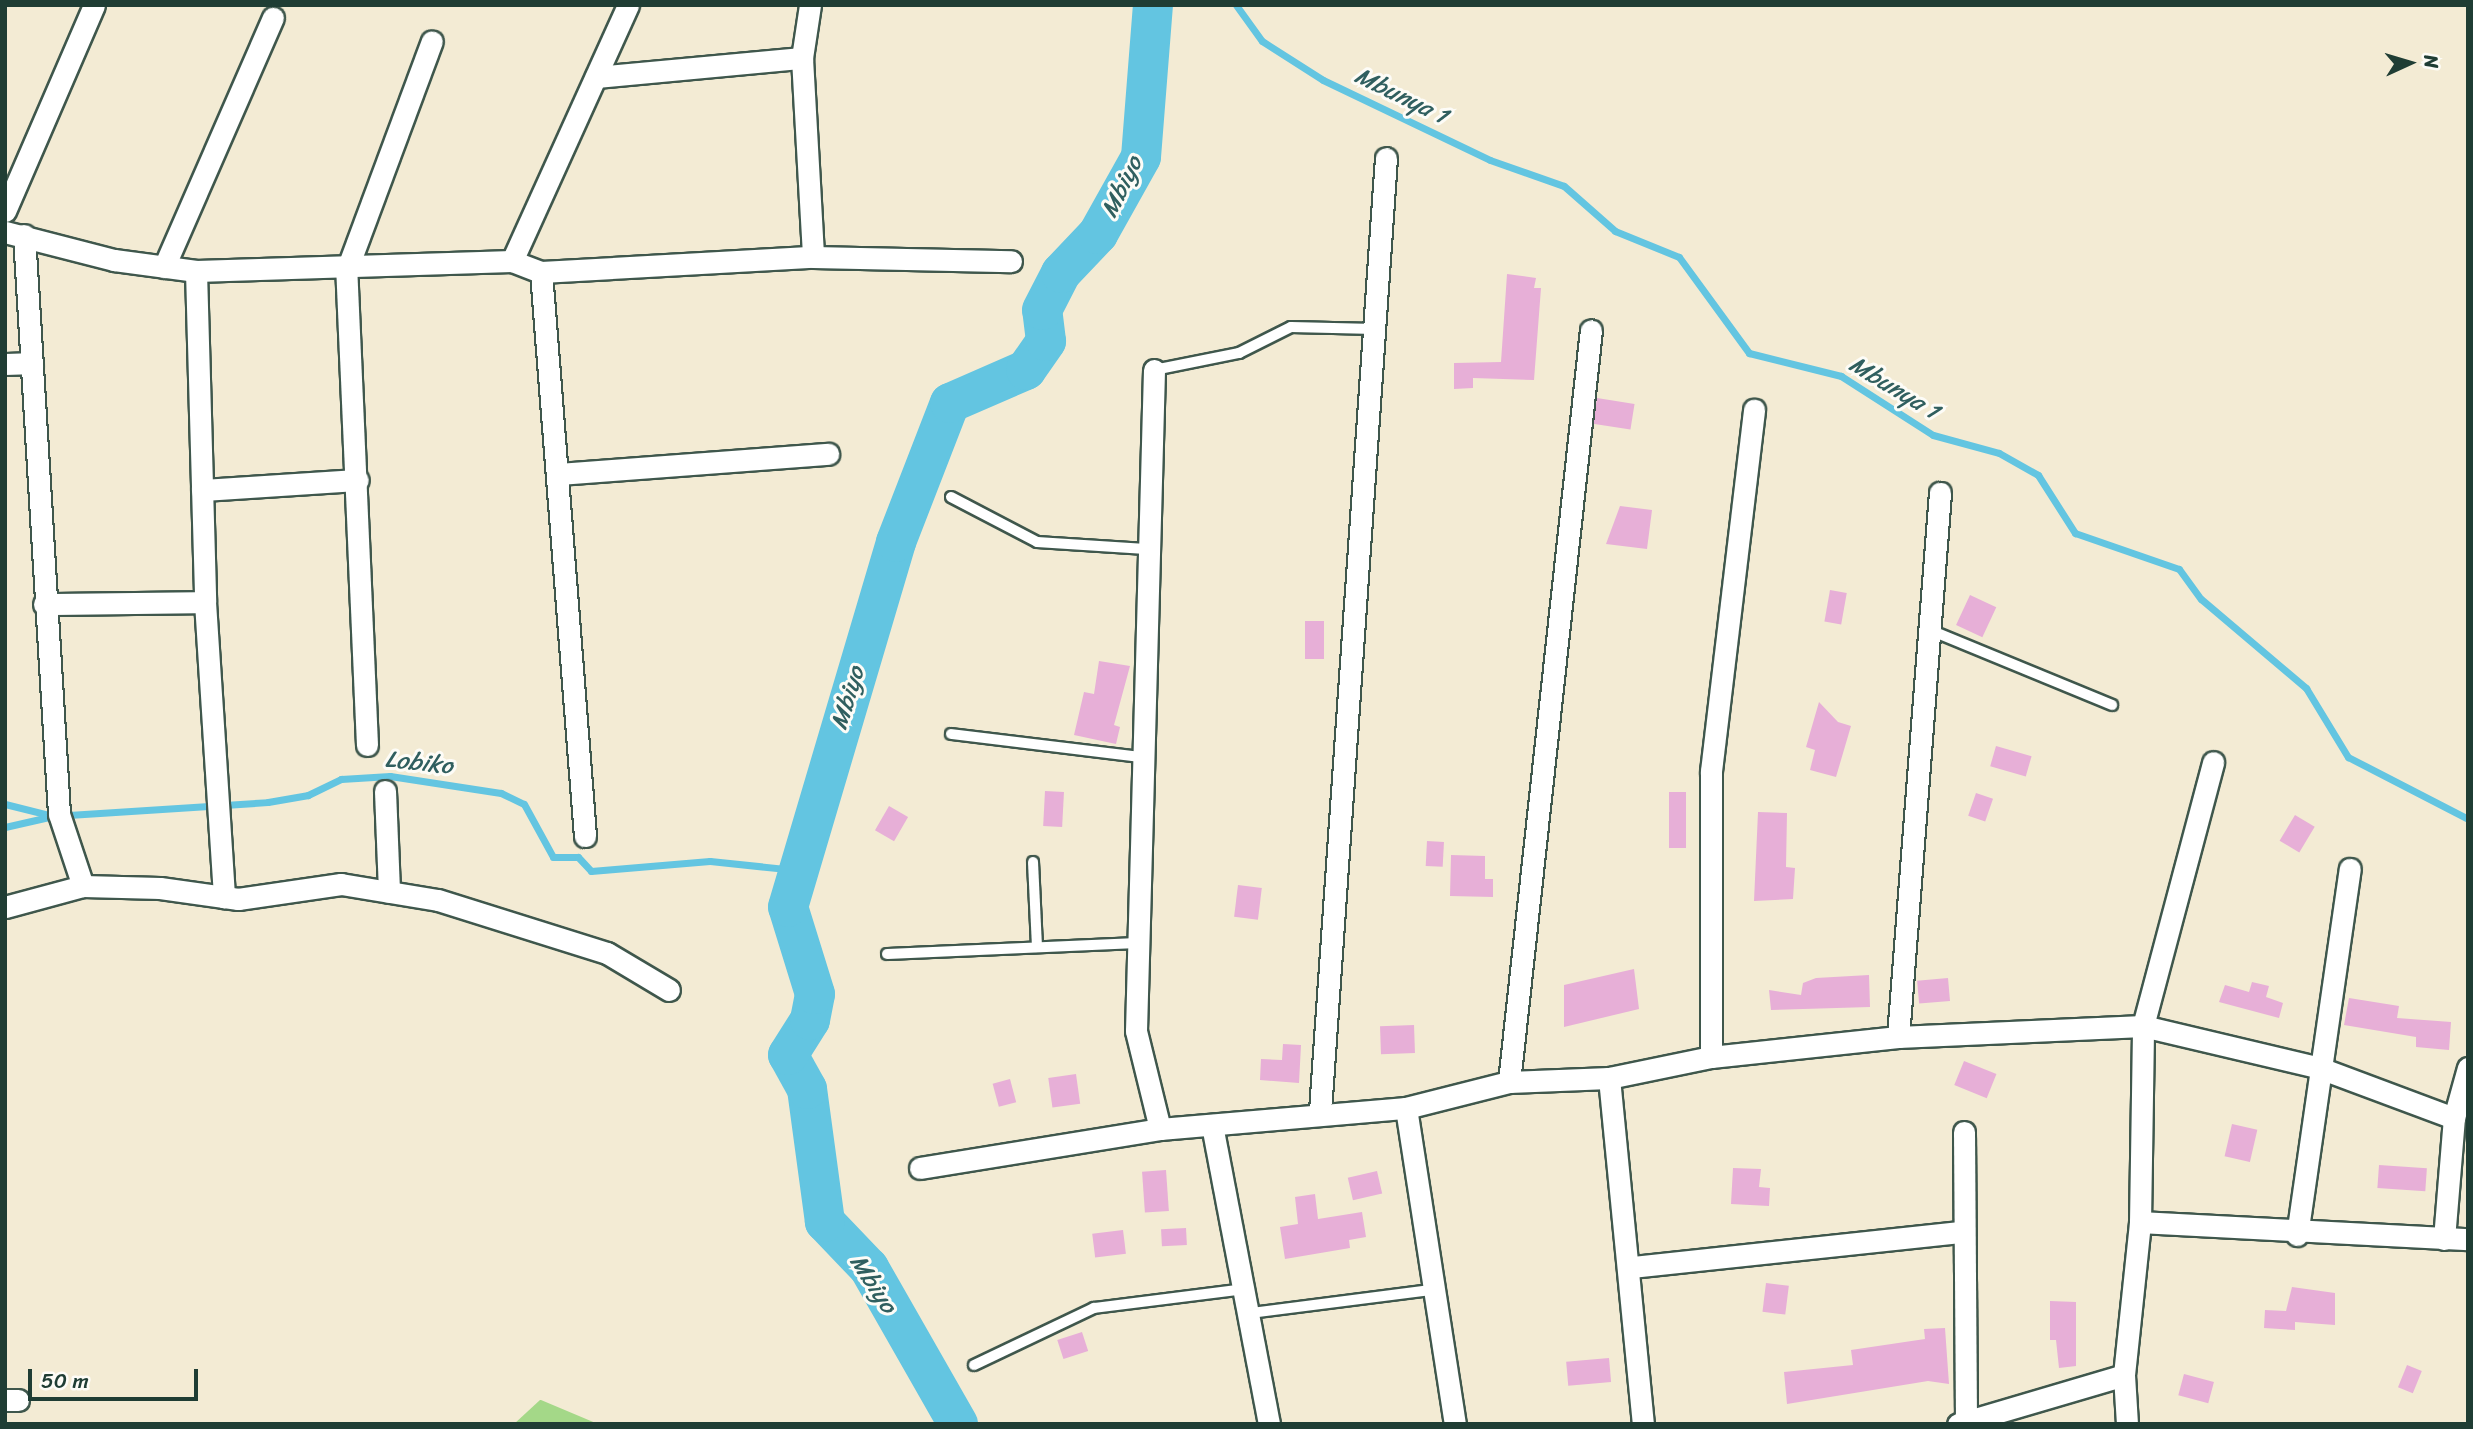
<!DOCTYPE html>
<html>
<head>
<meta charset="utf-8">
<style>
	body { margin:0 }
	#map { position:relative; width:2473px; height:1429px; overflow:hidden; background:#f3ebd4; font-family:Sriracha,sans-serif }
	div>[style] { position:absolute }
	.green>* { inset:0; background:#a4d888 }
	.stream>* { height:7px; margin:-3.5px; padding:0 3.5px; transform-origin:3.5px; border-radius:3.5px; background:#63c5e1 }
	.river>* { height:40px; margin:-20px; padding:0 20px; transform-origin:20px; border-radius:20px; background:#63c5e1 }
	.building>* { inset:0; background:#e7afd7; transform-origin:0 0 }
	.roads { filter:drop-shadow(2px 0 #3f574c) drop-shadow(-2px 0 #3f574c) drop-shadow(0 2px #3f574c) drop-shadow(0 -2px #3f574c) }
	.lane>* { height:10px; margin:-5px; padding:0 5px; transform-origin:5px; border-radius:5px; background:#fff }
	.street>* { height:21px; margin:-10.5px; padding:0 10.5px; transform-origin:10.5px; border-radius:10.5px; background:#fff }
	span { translate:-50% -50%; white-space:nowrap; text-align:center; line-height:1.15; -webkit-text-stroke:6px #fdfcf7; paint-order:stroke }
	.water-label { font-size:24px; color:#305f5f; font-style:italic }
	.frame { position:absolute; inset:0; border:7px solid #1f3d34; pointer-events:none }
	.north { position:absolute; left:2375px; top:28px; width:70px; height:70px; -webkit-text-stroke:5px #fdfcf7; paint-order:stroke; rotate:86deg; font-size:19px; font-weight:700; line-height:28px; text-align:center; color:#1f3d34 }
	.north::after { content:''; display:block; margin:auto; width:24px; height:32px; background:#1f3d34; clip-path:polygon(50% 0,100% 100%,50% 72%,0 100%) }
	.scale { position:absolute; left:28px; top:1369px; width:170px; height:32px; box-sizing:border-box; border:4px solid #1f3d34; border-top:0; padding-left:9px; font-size:21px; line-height:24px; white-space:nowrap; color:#1f3d34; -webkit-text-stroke:5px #fdfcf7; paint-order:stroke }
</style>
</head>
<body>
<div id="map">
	<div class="green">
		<div style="clip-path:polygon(540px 1400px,541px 1400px,598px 1424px,514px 1424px)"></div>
	</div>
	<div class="stream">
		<div style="left:1236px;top:5px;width:44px;rotate:54.2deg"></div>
		<div style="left:1262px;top:41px;width:72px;rotate:32.6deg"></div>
		<div style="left:1323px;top:80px;width:185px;rotate:25.6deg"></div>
		<div style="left:1490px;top:160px;width:78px;rotate:19.4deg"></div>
		<div style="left:1564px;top:186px;width:68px;rotate:41.4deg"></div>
		<div style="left:1615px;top:231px;width:69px;rotate:22.1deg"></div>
		<div style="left:1679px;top:257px;width:119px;rotate:53.9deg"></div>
		<div style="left:1749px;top:353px;width:95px;rotate:14deg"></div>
		<div style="left:1841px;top:376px;width:109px;rotate:32.7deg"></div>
		<div style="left:1933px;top:435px;width:68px;rotate:15.3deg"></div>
		<div style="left:1999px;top:453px;width:45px;rotate:29.4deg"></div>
		<div style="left:2038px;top:475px;width:69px;rotate:57.5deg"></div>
		<div style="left:2075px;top:533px;width:110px;rotate:19.1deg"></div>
		<div style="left:2179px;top:569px;width:37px;rotate:54deg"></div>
		<div style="left:2201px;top:599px;width:138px;rotate:40.3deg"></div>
		<div style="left:2306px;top:688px;width:81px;rotate:58.7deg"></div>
		<div style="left:2348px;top:757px;width:135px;rotate:27.3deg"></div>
		<div style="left:5px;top:804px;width:49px;rotate:14deg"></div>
		<div style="left:53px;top:816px;width:215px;rotate:-3.7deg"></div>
		<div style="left:268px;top:802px;width:41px;rotate:-9.9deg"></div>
		<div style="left:308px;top:795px;width:37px;rotate:-26deg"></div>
		<div style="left:341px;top:779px;width:49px;rotate:-3.5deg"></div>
		<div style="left:390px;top:776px;width:112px;rotate:8.7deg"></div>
		<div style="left:501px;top:793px;width:25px;rotate:26deg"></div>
		<div style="left:524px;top:804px;width:60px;rotate:61.3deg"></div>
		<div style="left:553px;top:857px;width:25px"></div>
		<div style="left:578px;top:857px;width:19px;rotate:47deg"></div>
		<div style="left:591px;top:871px;width:119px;rotate:-4.8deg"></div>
		<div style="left:710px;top:861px;width:85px;rotate:6deg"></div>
		<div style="left:5px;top:827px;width:45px;rotate:-12.8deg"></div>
	</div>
	<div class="river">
		<div style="left:958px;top:1424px;width:180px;rotate:-119.7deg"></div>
		<div style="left:869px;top:1268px;width:64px;rotate:-133.7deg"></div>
		<div style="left:825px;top:1222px;width:134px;rotate:-97.7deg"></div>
		<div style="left:807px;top:1089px;width:39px;rotate:-119deg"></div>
		<div style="left:788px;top:1055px;width:41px;rotate:-57.8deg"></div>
		<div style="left:810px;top:1020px;width:26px;rotate:-79deg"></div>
		<div style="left:815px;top:994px;width:91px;rotate:-107.2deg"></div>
		<div style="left:788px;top:907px;width:381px;rotate:-73.5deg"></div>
		<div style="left:896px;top:542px;width:149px;rotate:-68.8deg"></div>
		<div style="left:950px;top:403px;width:83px;rotate:-23.5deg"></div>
		<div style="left:1026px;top:370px;width:35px;rotate:-55deg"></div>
		<div style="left:1046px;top:341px;width:31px;rotate:-97deg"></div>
		<div style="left:1042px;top:310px;width:42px;rotate:-62.8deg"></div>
		<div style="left:1061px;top:273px;width:54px;rotate:-46.5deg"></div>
		<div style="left:1098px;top:234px;width:88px;rotate:-60.8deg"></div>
		<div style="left:1141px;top:157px;width:152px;rotate:-85.5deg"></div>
	</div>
	<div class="building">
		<div style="clip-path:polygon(1507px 274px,1536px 278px,1534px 288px,1541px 288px,1534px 380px,1473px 378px,1473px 388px,1454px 389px,1454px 363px,1501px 362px)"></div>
		<div style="left:1597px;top:398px;width:38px;height:26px;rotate:9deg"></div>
		<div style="clip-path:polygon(1620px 506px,1652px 510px,1647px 549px,1606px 544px)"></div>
		<div style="left:1830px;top:590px;width:17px;height:32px;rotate:10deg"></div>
		<div style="left:1970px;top:595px;width:29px;height:33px;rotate:25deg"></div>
		<div style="left:1324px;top:621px;width:38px;height:19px;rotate:90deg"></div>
		<div style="clip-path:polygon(1099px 661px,1130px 666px,1114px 725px,1120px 727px,1116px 744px,1074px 735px,1084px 692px,1094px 694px)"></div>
		<div style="clip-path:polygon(1819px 702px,1838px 722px,1851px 726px,1836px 777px,1810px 770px,1815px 750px,1806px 747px)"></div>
		<div style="left:1996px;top:746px;width:37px;height:21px;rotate:16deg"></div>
		<div style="left:1045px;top:791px;width:19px;height:35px;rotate:3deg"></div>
		<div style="left:1669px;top:792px;width:17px;height:56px"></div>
		<div style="left:1976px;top:793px;width:18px;height:24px;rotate:19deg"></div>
		<div style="left:889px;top:806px;width:22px;height:28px;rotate:30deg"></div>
		<div style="clip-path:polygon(1758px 812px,1787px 813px,1786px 867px,1795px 868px,1793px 899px,1754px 901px)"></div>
		<div style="left:2295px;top:815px;width:23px;height:30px;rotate:31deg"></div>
		<div style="left:1427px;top:841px;width:17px;height:25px;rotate:3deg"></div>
		<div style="clip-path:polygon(1451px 855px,1485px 856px,1485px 879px,1493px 879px,1493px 897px,1450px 896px)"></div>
		<div style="left:1238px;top:885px;width:24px;height:32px;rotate:7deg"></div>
		<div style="clip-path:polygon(1634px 969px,1639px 1009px,1564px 1027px,1564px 985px)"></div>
		<div style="clip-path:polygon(1869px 975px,1870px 1007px,1771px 1010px,1769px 990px,1801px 995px,1803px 983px,1816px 978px)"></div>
		<div style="left:1948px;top:978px;width:23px;height:31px;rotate:85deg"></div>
		<div style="clip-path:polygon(2252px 982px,2269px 986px,2266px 997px,2283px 1003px,2279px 1018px,2219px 1002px,2225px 985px,2249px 992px)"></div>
		<div style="clip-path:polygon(2349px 998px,2399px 1006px,2397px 1018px,2451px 1022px,2449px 1050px,2416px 1047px,2416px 1037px,2344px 1025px)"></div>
		<div style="left:1414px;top:1025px;width:28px;height:34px;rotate:88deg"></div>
		<div style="clip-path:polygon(1283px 1044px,1301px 1045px,1299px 1083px,1260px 1080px,1261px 1059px,1282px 1060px)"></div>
		<div style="left:1964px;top:1061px;width:35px;height:26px;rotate:22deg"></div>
		<div style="left:1076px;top:1074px;width:30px;height:28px;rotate:82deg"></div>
		<div style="left:1010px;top:1079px;width:24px;height:18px;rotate:75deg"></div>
		<div style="left:2232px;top:1124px;width:26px;height:33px;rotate:13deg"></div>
		<div style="left:2379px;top:1165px;width:48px;height:23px;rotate:4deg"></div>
		<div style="clip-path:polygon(1733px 1168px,1761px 1169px,1759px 1187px,1770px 1188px,1769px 1206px,1731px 1204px)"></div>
		<div style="left:1166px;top:1170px;width:41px;height:24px;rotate:86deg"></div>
		<div style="left:1377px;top:1171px;width:23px;height:30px;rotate:77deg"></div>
		<div style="clip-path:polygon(1315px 1194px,1318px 1219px,1362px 1212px,1366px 1237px,1349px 1240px,1350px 1248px,1285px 1259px,1280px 1227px,1298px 1224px,1295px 1197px)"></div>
		<div style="left:1186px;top:1228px;width:17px;height:25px;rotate:87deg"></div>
		<div style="left:1123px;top:1230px;width:24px;height:31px;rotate:83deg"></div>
		<div style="left:1766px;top:1283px;width:23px;height:29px;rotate:7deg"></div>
		<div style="clip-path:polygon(2292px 1287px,2335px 1293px,2335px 1325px,2295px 1322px,2295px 1330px,2264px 1328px,2265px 1310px,2286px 1311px)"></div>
		<div style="clip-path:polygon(2050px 1301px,2076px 1302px,2076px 1366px,2059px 1368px,2056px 1340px,2050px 1340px)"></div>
		<div style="clip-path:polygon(1945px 1328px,1949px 1384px,1928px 1381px,1787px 1404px,1784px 1372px,1853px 1365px,1851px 1350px,1925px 1339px,1924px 1329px)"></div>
		<div style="left:1082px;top:1332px;width:20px;height:26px;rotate:72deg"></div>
		<div style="left:1609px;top:1358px;width:24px;height:43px;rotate:85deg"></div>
		<div style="left:2407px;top:1365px;width:16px;height:24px;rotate:22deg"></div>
		<div style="left:2184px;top:1374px;width:31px;height:22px;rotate:15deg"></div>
	</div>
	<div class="roads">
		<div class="lane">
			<div style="left:1154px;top:370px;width:87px;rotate:-11.3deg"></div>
			<div style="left:1239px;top:353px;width:58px;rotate:-26.6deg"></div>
			<div style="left:1291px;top:327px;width:84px;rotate:1.4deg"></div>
			<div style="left:951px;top:497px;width:97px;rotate:27.6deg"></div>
			<div style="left:1037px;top:542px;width:109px;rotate:3.7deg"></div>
			<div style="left:1930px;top:630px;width:197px;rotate:22.4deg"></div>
			<div style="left:951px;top:734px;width:192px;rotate:6.9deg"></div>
			<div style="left:1033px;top:862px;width:85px;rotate:87.3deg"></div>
			<div style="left:887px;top:954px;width:251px;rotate:-2.5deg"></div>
			<div style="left:1251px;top:1313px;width:180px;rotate:-7.3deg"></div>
			<div style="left:974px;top:1365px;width:133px;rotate:-25.4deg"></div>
			<div style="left:1094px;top:1308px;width:151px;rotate:-7.2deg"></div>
		</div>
		<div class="street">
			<div style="left:810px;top:5px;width:54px;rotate:98.6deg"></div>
			<div style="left:802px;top:58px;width:199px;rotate:86.8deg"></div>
			<div style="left:596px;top:77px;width:207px;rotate:-5.3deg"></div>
			<div style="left:5px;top:211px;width:224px;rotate:-66.6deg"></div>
			<div style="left:5px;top:232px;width:113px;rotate:14.4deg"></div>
			<div style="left:114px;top:260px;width:83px;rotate:7.6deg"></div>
			<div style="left:196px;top:271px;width:316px;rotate:-1.8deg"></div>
			<div style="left:512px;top:261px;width:31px;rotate:21deg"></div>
			<div style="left:541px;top:272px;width:272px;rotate:-3.2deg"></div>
			<div style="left:813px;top:257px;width:198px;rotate:1.2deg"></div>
			<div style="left:24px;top:235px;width:580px;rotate:86.54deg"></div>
			<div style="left:59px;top:814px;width:76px;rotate:71.6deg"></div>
			<div style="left:512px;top:261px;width:281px;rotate:-65.6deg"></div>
			<div style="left:164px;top:267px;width:272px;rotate:-66.4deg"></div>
			<div style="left:196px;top:271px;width:331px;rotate:88.4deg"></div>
			<div style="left:205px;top:602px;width:296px;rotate:86.3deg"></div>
			<div style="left:541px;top:272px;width:566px;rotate:85.54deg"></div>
			<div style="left:5px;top:364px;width:27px;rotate:-2deg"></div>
			<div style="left:1154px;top:370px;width:661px;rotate:91.56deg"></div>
			<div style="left:1136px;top:1031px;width:101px;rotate:76.2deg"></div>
			<div style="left:559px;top:474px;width:270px;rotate:-4.3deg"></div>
			<div style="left:202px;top:490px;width:156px;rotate:-3.7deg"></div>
			<div style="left:44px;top:604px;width:161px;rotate:-0.7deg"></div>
			<div style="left:367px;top:745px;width:473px;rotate:-92.5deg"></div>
			<div style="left:346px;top:272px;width:246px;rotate:-69.6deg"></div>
			<div style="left:385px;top:791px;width:101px;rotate:87.7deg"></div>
			<div style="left:5px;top:907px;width:81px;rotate:-15.1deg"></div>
			<div style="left:83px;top:886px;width:77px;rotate:1.5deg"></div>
			<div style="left:160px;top:888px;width:79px;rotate:8deg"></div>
			<div style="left:238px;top:899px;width:104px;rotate:-8.3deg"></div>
			<div style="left:341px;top:884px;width:98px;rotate:9.4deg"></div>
			<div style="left:438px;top:900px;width:177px;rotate:17.4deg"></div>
			<div style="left:607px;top:953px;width:72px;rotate:30.8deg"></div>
			<div style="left:1898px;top:1037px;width:546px;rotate:-85.59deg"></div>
			<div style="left:1711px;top:1057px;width:286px;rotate:-90deg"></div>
			<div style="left:1711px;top:771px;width:364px;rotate:-83.2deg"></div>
			<div style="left:1609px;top:1078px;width:348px;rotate:84.4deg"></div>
			<div style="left:1509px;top:1082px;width:756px;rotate:-83.78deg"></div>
			<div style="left:1406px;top:1108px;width:320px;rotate:81.2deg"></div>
			<div style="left:1320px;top:1111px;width:955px;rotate:-86.04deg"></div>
			<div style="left:1212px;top:1125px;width:304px;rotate:79.2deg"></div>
			<div style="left:1964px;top:1132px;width:289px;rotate:89.6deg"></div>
			<div style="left:920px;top:1168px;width:243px;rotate:-9.2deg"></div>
			<div style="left:1160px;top:1129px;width:247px;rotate:-4.9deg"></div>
			<div style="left:1406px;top:1108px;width:106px;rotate:-14.2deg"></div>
			<div style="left:1509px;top:1082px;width:100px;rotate:-2.3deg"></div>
			<div style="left:1609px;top:1078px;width:104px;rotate:-11.6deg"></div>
			<div style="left:1711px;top:1057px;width:188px;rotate:-6.1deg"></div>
			<div style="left:1898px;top:1037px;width:245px;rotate:-2.6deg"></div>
			<div style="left:2143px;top:1026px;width:182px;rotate:13.3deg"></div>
			<div style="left:2320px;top:1068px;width:143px;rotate:20.5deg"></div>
			<div style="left:2140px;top:1222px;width:328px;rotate:3deg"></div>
			<div style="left:2297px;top:1235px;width:370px;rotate:-81.8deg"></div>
			<div style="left:2444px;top:1239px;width:121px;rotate:-85.3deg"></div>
			<div style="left:2454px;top:1118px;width:52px;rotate:-74.4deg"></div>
			<div style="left:1632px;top:1267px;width:331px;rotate:-6.1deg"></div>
			<div style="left:5px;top:1400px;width:13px"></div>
			<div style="left:1958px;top:1424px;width:173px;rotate:-16.4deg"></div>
			<div style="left:2127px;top:1424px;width:49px;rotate:-93.5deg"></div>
			<div style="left:2124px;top:1375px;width:154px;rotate:-84deg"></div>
			<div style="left:2140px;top:1222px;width:196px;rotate:-89.1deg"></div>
			<div style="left:2143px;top:1026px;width:273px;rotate:-75.1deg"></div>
		</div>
	</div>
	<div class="water-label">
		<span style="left:1401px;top:96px;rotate:26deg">Mbunya 1</span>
		<span style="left:1122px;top:187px;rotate:-64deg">Mbiyo</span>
		<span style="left:1894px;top:388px;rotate:31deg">Mbunya 1</span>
		<span style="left:848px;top:698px;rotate:-73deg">Mbiyo</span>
		<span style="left:419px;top:763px;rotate:6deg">Lobiko</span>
		<span style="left:873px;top:1284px;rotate:57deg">Mbiyo</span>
	</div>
	<div class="frame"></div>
	<div class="north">N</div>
	<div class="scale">50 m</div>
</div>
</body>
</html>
